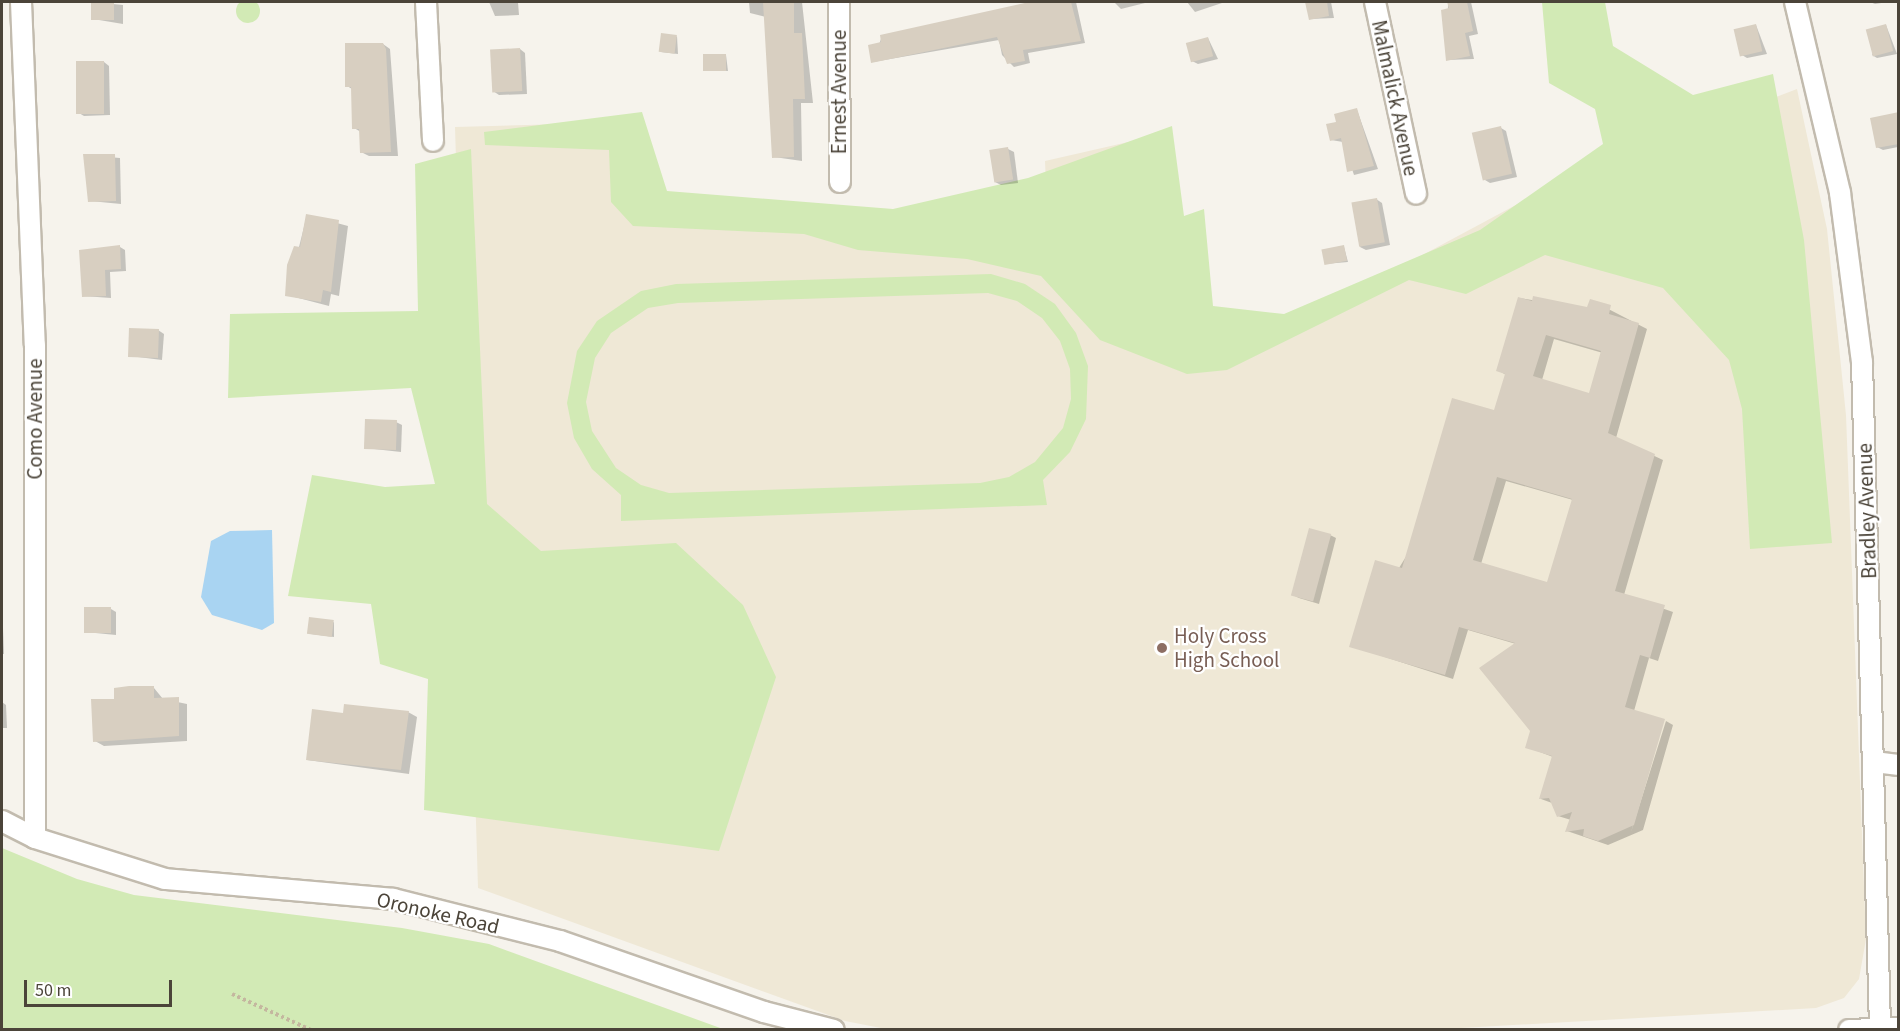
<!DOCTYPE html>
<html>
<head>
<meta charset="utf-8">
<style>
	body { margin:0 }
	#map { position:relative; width:1900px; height:1031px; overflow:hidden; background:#f6f3ec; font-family:"Source Sans 3",sans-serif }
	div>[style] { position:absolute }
	.education>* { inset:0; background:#efe8d6 }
	.green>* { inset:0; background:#d2eab5 }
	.round { border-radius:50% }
	.water>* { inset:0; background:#a9d4f2 }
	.shadow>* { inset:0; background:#0003 }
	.building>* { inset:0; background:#d8cfc1; transform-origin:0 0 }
	.path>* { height:4px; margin-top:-2px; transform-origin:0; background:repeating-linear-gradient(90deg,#c4b79f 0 3px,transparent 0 6px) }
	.roads { filter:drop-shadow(2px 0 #c2bbae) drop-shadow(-2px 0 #c2bbae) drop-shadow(0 2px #c2bbae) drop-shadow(0 -2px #c2bbae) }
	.minor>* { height:20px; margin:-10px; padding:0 10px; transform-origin:10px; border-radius:10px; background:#fff }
	.dots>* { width:16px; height:16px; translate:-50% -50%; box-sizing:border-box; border:3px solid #fff; border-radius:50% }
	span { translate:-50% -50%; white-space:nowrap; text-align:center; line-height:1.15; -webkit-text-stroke:4.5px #fff; paint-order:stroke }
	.street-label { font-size:21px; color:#4b4439 }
	.education-label { font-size:21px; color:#785e54 }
	.left { translate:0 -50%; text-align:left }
	.frame { position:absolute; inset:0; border:3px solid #4b4439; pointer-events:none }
	.scale { position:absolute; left:24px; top:980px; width:148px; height:27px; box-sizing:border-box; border:3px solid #4b4439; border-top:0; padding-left:8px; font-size:18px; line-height:21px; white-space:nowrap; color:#4b4439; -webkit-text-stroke:4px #fff; paint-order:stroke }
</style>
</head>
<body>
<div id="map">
	<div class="education">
		<div style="clip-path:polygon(1797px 89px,1827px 229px,1846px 415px,1866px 939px,1859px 979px,1844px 998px,1816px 1008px,1444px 1029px,886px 1029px,845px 1021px,478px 888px,455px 127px,637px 122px,639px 214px,868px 225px,1046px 184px,1045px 161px,1159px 135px,1210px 369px,1568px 177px)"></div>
	</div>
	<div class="green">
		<div class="round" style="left:236px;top:-1px;width:24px;height:24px"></div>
		<div style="clip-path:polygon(1542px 2px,1605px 2px,1613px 46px,1693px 95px,1773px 74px,1804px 240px,1832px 543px,1750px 549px,1742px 409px,1729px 360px,1663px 288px,1545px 255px,1466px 294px,1409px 280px,1227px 370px,1187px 374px,1100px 340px,1041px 276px,967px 259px,858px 250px,804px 234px,633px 226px,611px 202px,609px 150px,485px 145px,484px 132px,642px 112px,667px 191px,893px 209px,1028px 178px,1172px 126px,1184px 216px,1204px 209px,1213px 306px,1284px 314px,1480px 230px,1603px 144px,1595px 109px,1549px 83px)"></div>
		<div style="clip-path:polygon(471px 149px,487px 504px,541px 551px,676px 543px,743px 605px,776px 677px,719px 851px,424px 810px,428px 679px,380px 664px,371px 604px,288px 596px,312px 475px,385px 487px,435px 484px,411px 388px,228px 398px,230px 314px,418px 311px,415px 164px)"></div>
		<div style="clip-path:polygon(evenodd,991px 274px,1025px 284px,1055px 304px,1076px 333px,1088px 366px,1086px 419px,1070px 452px,1043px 480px,1047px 505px,621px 521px,621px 495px,592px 469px,574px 438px,567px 403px,577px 351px,597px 321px,641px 291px,676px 284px,991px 274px,988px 293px,1017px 301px,1042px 318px,1060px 341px,1070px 369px,1071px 399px,1063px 428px,1035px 462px,1009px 477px,980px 483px,669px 493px,641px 485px,616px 468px,592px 431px,586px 402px,595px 358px,611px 333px,648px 308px,678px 303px,988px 293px)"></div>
		<div style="clip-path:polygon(2px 848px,77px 879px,134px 895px,402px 928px,489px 944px,723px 1029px,2px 1029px)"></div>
	</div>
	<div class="water">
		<div style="clip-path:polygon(272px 530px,274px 623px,262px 630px,212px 615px,201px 597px,211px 541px,230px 531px)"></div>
	</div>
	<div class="shadow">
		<div style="clip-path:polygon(93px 2px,123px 5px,123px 24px,93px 19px)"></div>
		<div style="clip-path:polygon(489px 2px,518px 2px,519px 15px,495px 16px)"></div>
		<div style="clip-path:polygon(749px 2px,802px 2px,813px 103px,801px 103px,802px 161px,774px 157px,766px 17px,750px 13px)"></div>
		<div style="clip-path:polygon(1037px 2px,1076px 2px,1085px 43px,1028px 53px,1030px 63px,1014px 67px,1002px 55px,999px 40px,873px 62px,882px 36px)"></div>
		<div style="clip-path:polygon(1114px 2px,1149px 2px,1121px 9px)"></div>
		<div style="clip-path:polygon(1187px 2px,1222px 2px,1222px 3px,1195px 12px)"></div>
		<div style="clip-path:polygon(1307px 2px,1331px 2px,1334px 18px,1310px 19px)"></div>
		<div style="clip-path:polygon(1448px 2px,1471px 2px,1478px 34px,1469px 36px,1474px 59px,1447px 60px)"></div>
		<div style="clip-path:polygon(1870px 2px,1888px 2px,1875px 4px)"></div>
		<div style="clip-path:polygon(1756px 25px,1767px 54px,1747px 58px,1742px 55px)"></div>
		<div style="clip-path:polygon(1886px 25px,1897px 54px,1877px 58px,1872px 55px)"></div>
		<div style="clip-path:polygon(677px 36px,678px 54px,661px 52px)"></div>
		<div style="clip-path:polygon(1208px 38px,1218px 59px,1198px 64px,1192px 61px)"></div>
		<div style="clip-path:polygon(383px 44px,390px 49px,398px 156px,369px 156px,361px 152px,361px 132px,354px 128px,352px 89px,347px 86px)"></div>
		<div style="clip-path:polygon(520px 49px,525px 53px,527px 94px,499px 95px,493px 91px)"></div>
		<div style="clip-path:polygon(726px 55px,728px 71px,705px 70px)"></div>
		<div style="clip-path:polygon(104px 62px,109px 66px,110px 115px,84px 116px,79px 113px)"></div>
		<div style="clip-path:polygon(1357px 110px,1378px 169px,1354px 175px,1343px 142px,1331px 140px,1338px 123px)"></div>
		<div style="clip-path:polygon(1898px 114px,1898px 147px,1883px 150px,1877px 147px)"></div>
		<div style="clip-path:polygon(1501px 128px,1506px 131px,1517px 177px,1490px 183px,1485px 180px)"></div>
		<div style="clip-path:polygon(1008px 149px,1014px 152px,1018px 183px,1001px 185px,995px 182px)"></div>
		<div style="clip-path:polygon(85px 155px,120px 158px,121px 204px,90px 201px)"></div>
		<div style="clip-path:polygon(1376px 199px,1382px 203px,1390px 245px,1366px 250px,1360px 247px)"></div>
		<div style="clip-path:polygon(307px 215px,348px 226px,339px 296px,331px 294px,329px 306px,287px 295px)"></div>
		<div style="clip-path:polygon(120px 247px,125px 250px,126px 271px,110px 272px,111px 298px,83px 296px)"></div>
		<div style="clip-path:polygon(1344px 247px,1348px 262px,1325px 264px)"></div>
		<div style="clip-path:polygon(evenodd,1519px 298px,1588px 309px,1591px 300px,1647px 329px,1616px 438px,1663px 460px,1624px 595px,1673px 612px,1658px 661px,1649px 658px,1634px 711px,1663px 720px,1631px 832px,1666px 721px,1673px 725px,1643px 830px,1608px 845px,1567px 831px,1571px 820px,1558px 816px,1552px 803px,1541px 799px,1553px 757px,1527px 747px,1531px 731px,1516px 644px,1468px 630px,1453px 679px,1351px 646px,1495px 412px,1506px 375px,1498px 370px,1519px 298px,1554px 339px,1603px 353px,1591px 395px,1542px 380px,1554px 339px,1519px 298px,1506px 481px,1573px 500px,1548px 584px,1481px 564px,1506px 481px)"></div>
		<div style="clip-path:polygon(158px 330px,164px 334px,162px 360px,130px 356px)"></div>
		<div style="clip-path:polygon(396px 422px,402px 425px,401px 452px,365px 448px)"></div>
		<div style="clip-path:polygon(1330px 535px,1336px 538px,1319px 604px,1299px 598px,1293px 595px)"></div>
		<div style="clip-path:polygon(2px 602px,4px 654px,2px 654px)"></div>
		<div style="clip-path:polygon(111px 609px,116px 612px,116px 635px,85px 632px)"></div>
		<div style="clip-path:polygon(334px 622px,334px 637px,311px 634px)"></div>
		<div style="clip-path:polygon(154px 688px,163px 699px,187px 704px,187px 741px,104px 746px,95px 741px,116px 700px)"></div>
		<div style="clip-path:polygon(2px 702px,6px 705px,7px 728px,2px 728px)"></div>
		<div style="clip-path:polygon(408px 712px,417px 717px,409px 774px,307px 760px,344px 714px)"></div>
	</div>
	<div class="building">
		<div style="left:91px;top:2px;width:23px;height:18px"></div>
		<div style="clip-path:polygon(763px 2px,794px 2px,794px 33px,802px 33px,805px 99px,793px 99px,794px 157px,772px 158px)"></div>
		<div style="clip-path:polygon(1029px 2px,1071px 2px,1081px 41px,1023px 50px,1025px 61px,1007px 64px,997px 37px,871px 63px,868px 45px,881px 42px,880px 35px)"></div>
		<div style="clip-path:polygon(1305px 2px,1327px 2px,1329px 16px,1309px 20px)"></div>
		<div style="clip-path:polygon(1447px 2px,1467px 2px,1473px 31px,1465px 33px,1470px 56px,1446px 61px,1441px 10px,1449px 8px)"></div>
		<div style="left:1756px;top:24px;width:28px;height:23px;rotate:77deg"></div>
		<div style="left:1886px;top:24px;width:28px;height:21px;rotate:75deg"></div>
		<div style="left:661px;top:33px;width:16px;height:19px;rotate:7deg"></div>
		<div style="left:1208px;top:37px;width:20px;height:23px;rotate:75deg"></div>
		<div style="clip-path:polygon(345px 43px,383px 43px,386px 49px,391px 152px,360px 153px,359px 129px,352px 129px,351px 87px,345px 87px)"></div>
		<div style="left:520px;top:48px;width:43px;height:30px;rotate:87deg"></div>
		<div style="left:703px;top:54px;width:23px;height:17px"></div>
		<div style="left:76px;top:61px;width:28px;height:53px"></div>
		<div style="clip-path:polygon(1357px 108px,1374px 166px,1347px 172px,1341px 138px,1330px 141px,1326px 124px,1336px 122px,1334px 114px)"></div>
		<div style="clip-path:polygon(1899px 112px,1899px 144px,1876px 148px,1870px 118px)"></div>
		<div style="left:1501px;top:126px;width:49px;height:30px;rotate:77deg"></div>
		<div style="left:1008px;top:147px;width:33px;height:19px;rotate:81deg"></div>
		<div style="clip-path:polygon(83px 154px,115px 154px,116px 201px,88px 202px)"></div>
		<div style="left:1377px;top:198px;width:45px;height:26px;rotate:80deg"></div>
		<div style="clip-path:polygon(306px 214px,339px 220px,331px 292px,323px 290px,321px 302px,285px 296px,287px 265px,294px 246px,300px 247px)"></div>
		<div style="clip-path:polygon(120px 245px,121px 269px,105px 270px,106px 296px,82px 297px,79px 250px)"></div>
		<div style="left:1344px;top:245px;width:16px;height:23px;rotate:79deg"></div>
		<div style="clip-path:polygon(evenodd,1533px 296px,1587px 307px,1590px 299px,1611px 305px,1609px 314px,1639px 323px,1608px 433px,1655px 454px,1615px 591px,1665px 605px,1650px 658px,1640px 655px,1625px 707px,1665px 719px,1634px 825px,1598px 841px,1583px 836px,1584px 829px,1565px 832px,1572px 812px,1557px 817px,1549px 798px,1539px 799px,1552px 756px,1525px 748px,1530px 731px,1479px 668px,1515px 643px,1459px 627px,1445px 675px,1349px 647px,1375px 560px,1402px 568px,1452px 398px,1494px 410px,1505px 374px,1496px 371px,1518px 297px,1532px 301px,1533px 296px,1546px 335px,1601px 351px,1589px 393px,1533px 376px,1546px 335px,1533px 296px,1497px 477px,1572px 499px,1547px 582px,1473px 560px,1497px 477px)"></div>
		<div style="left:129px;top:328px;width:30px;height:29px;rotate:2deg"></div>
		<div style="left:365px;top:419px;width:32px;height:30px;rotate:2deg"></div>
		<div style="left:1309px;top:528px;width:23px;height:70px;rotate:15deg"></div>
		<div style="left:111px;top:607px;width:26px;height:27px;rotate:90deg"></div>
		<div style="left:309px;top:617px;width:25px;height:17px;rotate:7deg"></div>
		<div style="clip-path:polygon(129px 686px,154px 686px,154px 698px,179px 697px,179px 736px,93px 742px,91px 699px,114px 699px,114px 688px)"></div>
		<div style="clip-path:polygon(344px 704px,409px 711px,401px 770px,306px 760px,312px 709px,343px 713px)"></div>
	</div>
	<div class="path">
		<div style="left:232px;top:994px;width:87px;rotate:24.5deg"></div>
	</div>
	<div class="roads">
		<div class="minor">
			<div style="left:21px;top:2px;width:343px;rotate:87.7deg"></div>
			<div style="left:35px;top:345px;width:493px;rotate:90deg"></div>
			<div style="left:426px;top:2px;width:139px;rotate:87.1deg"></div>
			<div style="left:839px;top:2px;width:180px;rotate:89.7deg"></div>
			<div style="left:1375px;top:2px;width:196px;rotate:77.9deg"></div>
			<div style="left:1795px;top:2px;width:196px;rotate:76.7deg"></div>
			<div style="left:1840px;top:193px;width:170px;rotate:82.6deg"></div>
			<div style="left:1862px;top:362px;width:665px;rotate:88.45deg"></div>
			<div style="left:1874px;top:762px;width:24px;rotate:7deg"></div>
			<div style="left:2px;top:821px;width:37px;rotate:27deg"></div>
			<div style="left:35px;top:838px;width:136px;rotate:17.5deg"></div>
			<div style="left:165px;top:879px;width:229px;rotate:5deg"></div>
			<div style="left:393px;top:899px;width:172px;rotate:14.1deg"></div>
			<div style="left:560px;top:941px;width:216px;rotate:19.2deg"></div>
			<div style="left:764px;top:1012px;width:72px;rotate:14.4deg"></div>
			<div style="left:1849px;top:1030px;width:49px;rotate:-2.3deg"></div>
		</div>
	</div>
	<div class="dots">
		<div style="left:1162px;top:648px;background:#8d6e63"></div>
	</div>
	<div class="street-label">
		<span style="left:839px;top:92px;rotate:-90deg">Ernest Avenue</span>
		<span style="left:1395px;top:98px;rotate:78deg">Malmalick Avenue</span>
		<span style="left:35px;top:419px;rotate:-90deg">Como Avenue</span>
		<span style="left:1867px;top:511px;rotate:-92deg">Bradley Avenue</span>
		<span style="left:438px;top:913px;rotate:13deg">Oronoke Road</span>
	</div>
	<div class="education-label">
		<span class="left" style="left:1174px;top:648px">Holy Cross<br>High School</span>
	</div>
	<div class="frame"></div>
	<div class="scale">50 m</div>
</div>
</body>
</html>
